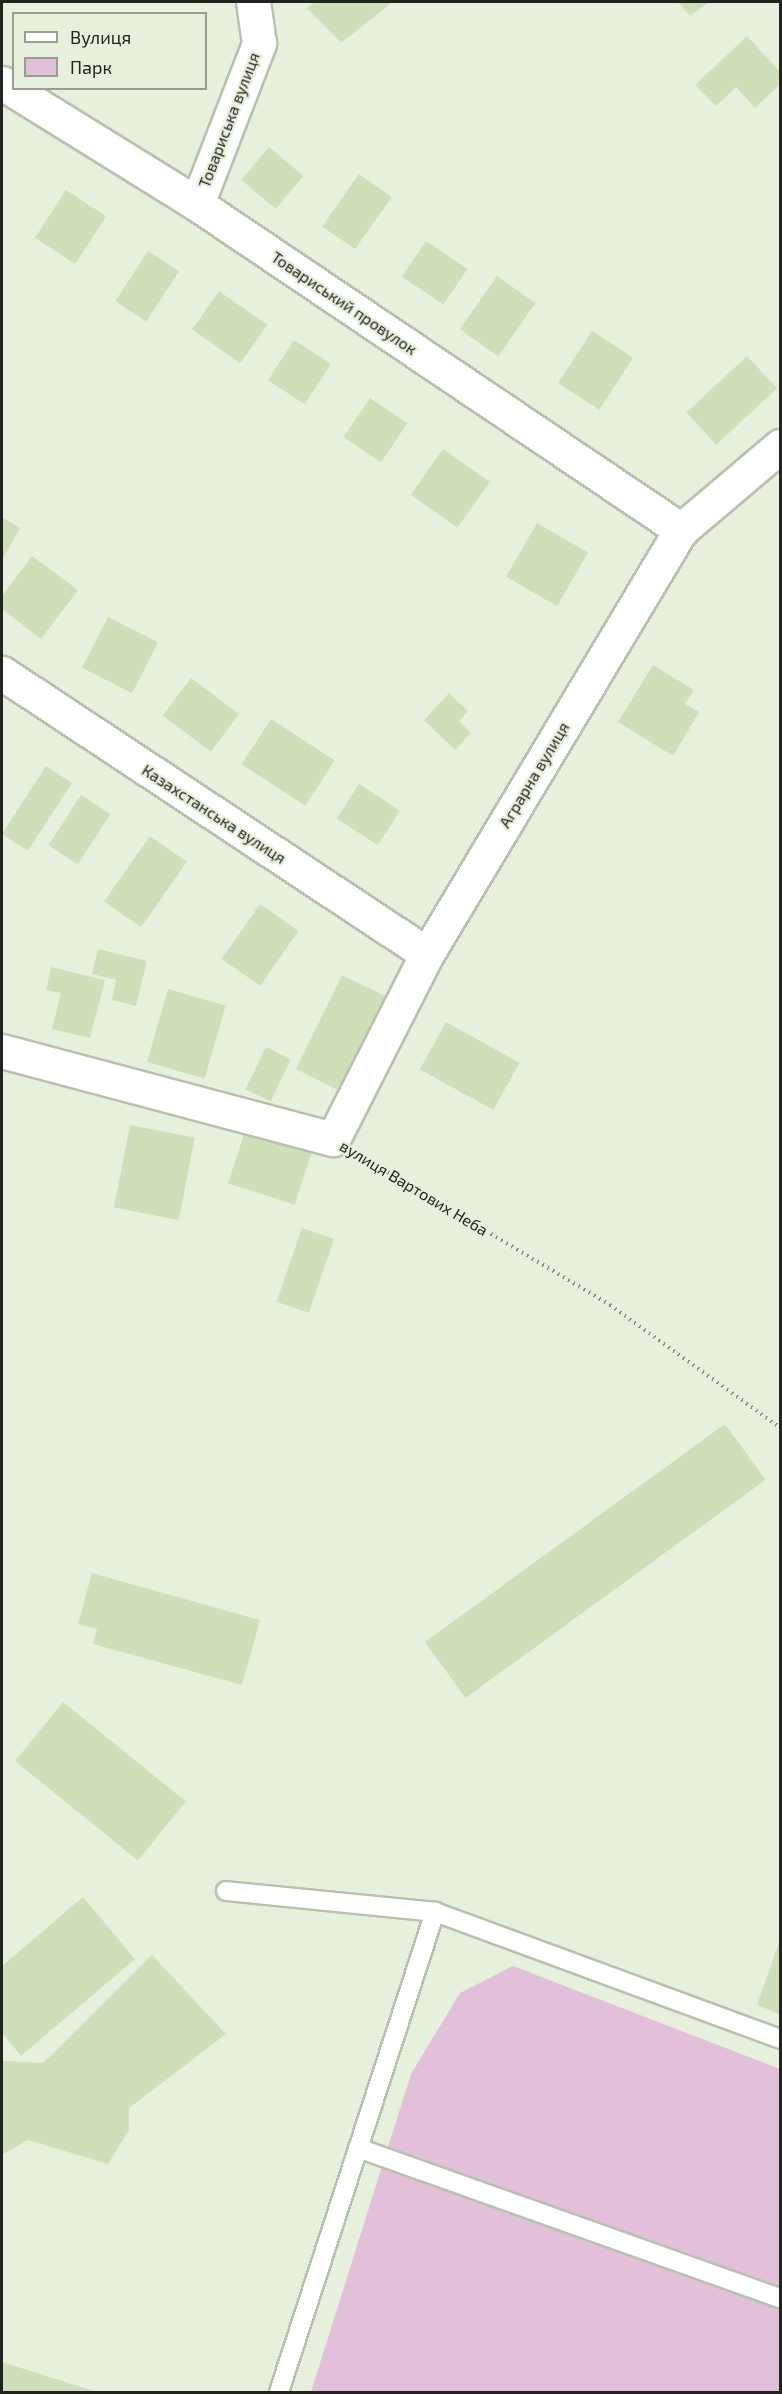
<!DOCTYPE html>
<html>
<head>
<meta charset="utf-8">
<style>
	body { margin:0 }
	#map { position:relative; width:782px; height:2394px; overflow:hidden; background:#e7f0dd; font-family:"Exo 2",sans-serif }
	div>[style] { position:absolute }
	.green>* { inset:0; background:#e3c0d9 }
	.building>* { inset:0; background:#cedfb9; transform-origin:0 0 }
	.path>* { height:4px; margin-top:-2px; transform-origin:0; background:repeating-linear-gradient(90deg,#858b7e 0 1.5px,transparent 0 6px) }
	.roads { filter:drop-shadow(2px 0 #b8c0ae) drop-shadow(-2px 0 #b8c0ae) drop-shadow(0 2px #b8c0ae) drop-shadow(0 -2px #b8c0ae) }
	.lane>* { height:18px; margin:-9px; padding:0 9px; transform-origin:9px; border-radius:9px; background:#fff }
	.street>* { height:33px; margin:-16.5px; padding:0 16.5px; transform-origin:16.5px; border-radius:16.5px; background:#fff }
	span { translate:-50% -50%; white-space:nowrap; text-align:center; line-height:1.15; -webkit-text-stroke:4.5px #e7f0dd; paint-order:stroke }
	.street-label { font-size:16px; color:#22251f }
	.frame { position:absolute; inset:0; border:3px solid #22251f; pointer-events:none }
	.legend { position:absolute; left:12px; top:12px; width:195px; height:78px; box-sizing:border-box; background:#e7f0dd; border:2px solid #989f91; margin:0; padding:8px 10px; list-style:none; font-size:18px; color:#22251f }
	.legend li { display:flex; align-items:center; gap:12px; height:30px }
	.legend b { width:30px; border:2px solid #989f91 }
</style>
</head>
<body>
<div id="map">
	<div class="green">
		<div style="clip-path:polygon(513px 1966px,780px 2069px,780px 2392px,311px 2392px,411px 2074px,460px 1993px)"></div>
	</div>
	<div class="building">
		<div style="clip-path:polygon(315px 2px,388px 2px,390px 4px,341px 43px,307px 8px)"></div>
		<div style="clip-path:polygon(678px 2px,709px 2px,690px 16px)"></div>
		<div style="clip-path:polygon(747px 36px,780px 72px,780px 84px,755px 108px,736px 87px,716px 106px,695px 85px)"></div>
		<div style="left:269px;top:147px;width:45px;height:43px;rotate:40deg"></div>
		<div style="left:359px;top:174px;width:40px;height:64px;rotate:35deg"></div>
		<div style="left:66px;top:190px;width:48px;height:57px;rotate:33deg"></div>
		<div style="left:426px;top:241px;width:50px;height:43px;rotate:34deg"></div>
		<div style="left:148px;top:251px;width:37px;height:60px;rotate:33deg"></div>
		<div style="left:497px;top:276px;width:47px;height:65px;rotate:35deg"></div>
		<div style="left:219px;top:291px;width:59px;height:47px;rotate:35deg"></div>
		<div style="left:592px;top:331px;width:49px;height:62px;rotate:33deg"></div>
		<div style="left:294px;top:340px;width:44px;height:48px;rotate:33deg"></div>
		<div style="left:747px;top:356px;width:44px;height:83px;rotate:47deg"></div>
		<div style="left:370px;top:398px;width:45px;height:47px;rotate:34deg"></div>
		<div style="left:443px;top:449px;width:57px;height:56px;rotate:35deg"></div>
		<div style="clip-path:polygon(2px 517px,20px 528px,2px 560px)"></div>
		<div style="left:537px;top:523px;width:59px;height:62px;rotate:30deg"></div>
		<div style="clip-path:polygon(32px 556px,78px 590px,41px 639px,2px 609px,2px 596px)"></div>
		<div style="left:108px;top:617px;width:56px;height:57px;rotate:27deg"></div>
		<div style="clip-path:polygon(653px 665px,694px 690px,685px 704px,699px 712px,673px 756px,618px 722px)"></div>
		<div style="left:191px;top:678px;width:60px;height:47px;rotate:37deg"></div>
		<div style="clip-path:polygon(449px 693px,468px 711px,459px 721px,471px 733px,455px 750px,424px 720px)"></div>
		<div style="left:271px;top:719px;width:76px;height:54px;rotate:33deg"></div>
		<div style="left:46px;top:766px;width:31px;height:81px;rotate:33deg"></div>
		<div style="left:359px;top:784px;width:49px;height:41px;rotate:33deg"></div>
		<div style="left:81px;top:795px;width:35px;height:60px;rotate:33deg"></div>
		<div style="left:150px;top:836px;width:45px;height:80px;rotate:35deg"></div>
		<div style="left:260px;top:904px;width:47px;height:67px;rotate:35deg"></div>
		<div style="clip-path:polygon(98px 949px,147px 961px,136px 1006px,112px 1000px,116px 980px,92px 974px)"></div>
		<div style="clip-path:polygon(51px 967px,105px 980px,90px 1038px,52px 1029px,61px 993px,46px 990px)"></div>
		<div style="left:342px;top:975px;width:51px;height:105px;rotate:26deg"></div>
		<div style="left:168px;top:989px;width:60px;height:76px;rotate:16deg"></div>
		<div style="left:446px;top:1022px;width:84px;height:54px;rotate:29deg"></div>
		<div style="left:266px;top:1047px;width:28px;height:47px;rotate:26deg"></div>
		<div style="left:130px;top:1125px;width:66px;height:84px;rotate:11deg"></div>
		<div style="left:246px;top:1128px;width:70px;height:58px;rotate:18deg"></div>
		<div style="left:302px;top:1228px;width:34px;height:78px;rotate:19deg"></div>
		<div style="left:725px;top:1424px;width:69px;height:371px;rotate:54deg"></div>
		<div style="clip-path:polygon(92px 1573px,260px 1620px,242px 1685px,93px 1644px,97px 1629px,78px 1624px)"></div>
		<div style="left:63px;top:1702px;width:158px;height:76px;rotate:39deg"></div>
		<div style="clip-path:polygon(83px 1897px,135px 1959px,21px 2056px,2px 2033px,2px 1966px)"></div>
		<div style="clip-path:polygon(780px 1939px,780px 2014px,757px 2005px)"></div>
		<div style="clip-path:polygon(152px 1955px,226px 2034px,129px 2108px,129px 2130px,108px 2164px,28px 2140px,2px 2155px,2px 2061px,43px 2063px)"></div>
		<div style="clip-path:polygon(2px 2362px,97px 2392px,2px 2392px)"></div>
	</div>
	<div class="path">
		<div style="left:362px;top:1157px;width:289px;rotate:30.8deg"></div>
		<div style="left:610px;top:1305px;width:208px;rotate:35.8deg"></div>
	</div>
	<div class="roads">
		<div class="lane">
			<div style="left:226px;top:1891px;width:210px;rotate:5.7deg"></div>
			<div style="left:435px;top:1912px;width:368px;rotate:20.2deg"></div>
			<div style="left:358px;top:2148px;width:448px;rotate:19.6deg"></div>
			<div style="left:279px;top:2392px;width:505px;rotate:-72deg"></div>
		</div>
		<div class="street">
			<div style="left:2px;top:83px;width:229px;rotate:31.8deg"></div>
			<div style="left:197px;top:204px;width:584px;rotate:33.96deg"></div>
			<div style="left:197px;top:204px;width:173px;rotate:-68.9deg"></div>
			<div style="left:259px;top:43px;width:41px;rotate:-98.3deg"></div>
			<div style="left:2px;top:673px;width:509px;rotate:33.47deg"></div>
			<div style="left:2px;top:1051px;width:342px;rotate:14.9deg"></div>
			<div style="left:333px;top:1139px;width:208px;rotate:-63.1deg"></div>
			<div style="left:427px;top:954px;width:494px;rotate:-59.1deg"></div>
			<div style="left:681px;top:530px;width:130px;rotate:-40.3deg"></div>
		</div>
	</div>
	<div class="street-label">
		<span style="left:229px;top:120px;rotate:-69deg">Товариська вулиця</span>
		<span style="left:344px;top:303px;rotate:34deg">Товариський провулок</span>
		<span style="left:534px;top:775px;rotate:-59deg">Аграрна вулиця</span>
		<span style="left:214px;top:814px;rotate:33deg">Казахстанська вулиця</span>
		<span style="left:414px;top:1188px;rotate:31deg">вулиця Вартових Неба</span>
	</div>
	<div class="frame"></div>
	<ul class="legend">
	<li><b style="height:8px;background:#fff"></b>Вулиця</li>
	<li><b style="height:16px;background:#e3c0d9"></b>Парк</li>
	</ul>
</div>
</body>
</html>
